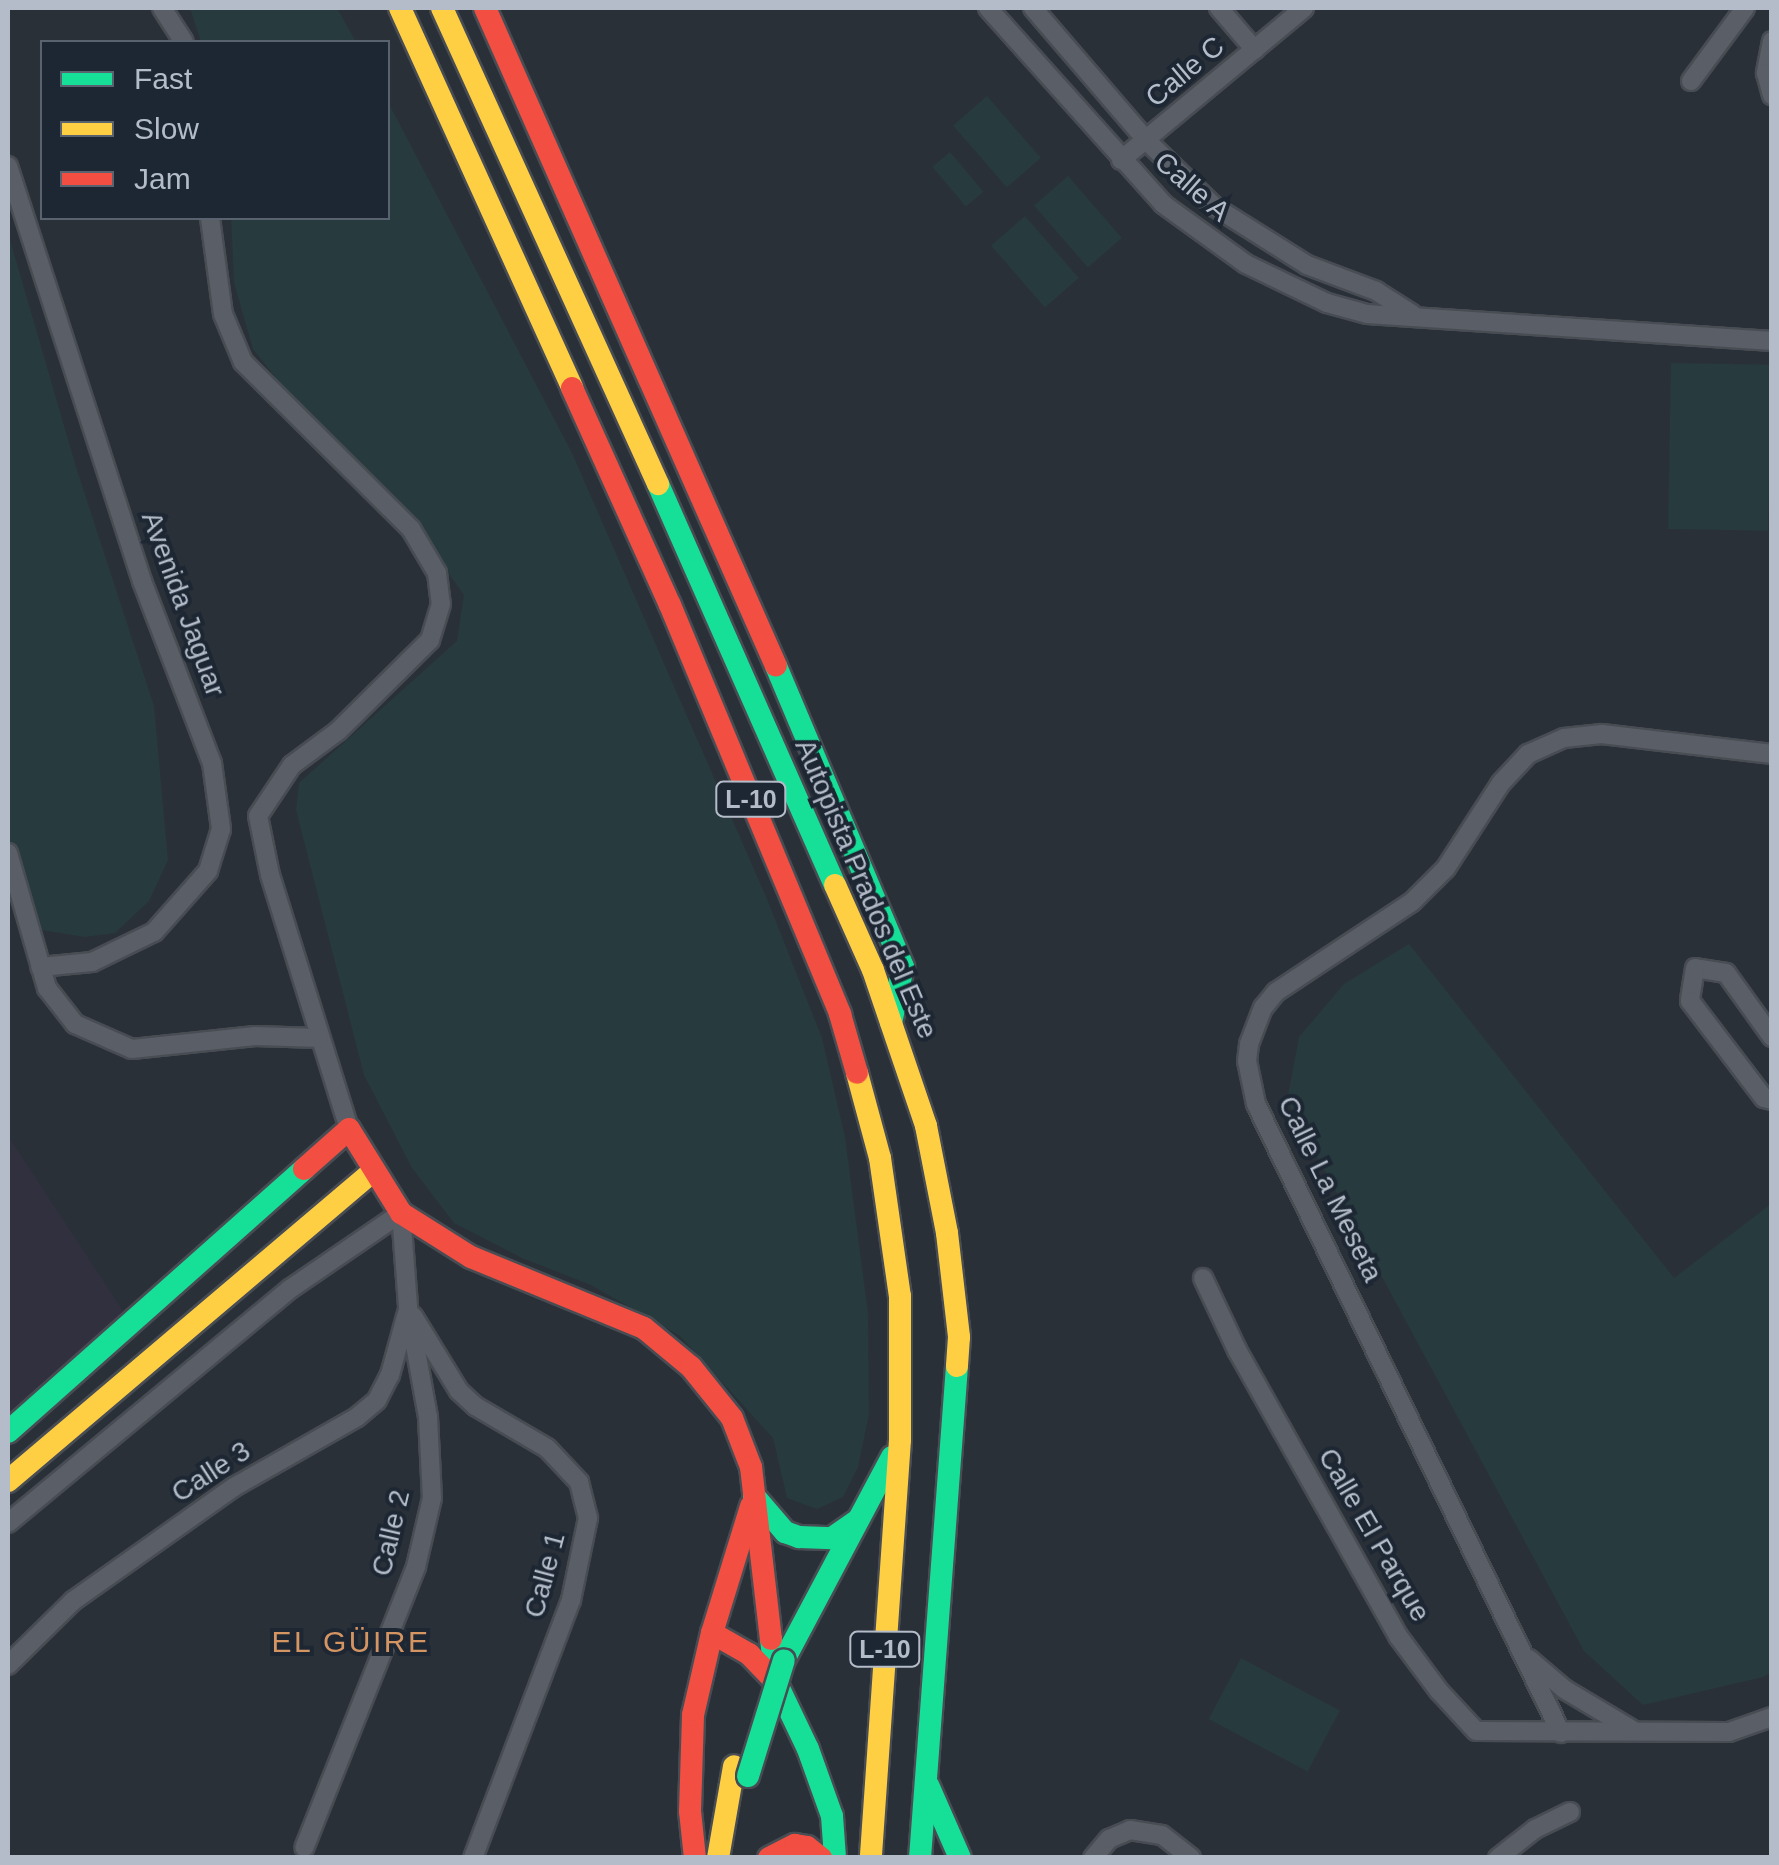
<!DOCTYPE html>
<html>
<head>
<meta charset="utf-8">
<style>
	body { margin:0 }
	#map { position:relative; width:1779px; height:1865px; overflow:hidden; background:#2a3038; font-family:Helvetica,sans-serif }
	div>[style] { position:absolute }
	.medical>* { inset:0; background:#31303e }
	.green>* { inset:0; background:#273a3e; transform-origin:0 0 }
	.roads { filter:drop-shadow(2px 0 #484c53) drop-shadow(-2px 0 #484c53) drop-shadow(0 2px #484c53) drop-shadow(0 -2px #484c53) }
	.street>* { height:18px; margin:-9px; padding:0 9px; transform-origin:9px; border-radius:9px; background:#5a5e66 }
	.fast>* { height:22px; margin:-11px; padding:0 11px; transform-origin:11px; border-radius:11px; background:#16e098 }
	.slow>* { height:22px; margin:-11px; padding:0 11px; transform-origin:11px; border-radius:11px; background:#ffcf43 }
	.jam>* { height:22px; margin:-11px; padding:0 11px; transform-origin:11px; border-radius:11px; background:#f24e42 }
	.bridges { filter:drop-shadow(2px 0 #474c53) drop-shadow(-2px 0 #474c53) drop-shadow(0 2px #474c53) drop-shadow(0 -2px #474c53) }
	.fast-bridge>* { height:22px; margin:-11px; padding:0 11px; transform-origin:11px; border-radius:11px; background:#16e098 }
	span { translate:-50% -50%; white-space:nowrap; text-align:center; line-height:1.15; -webkit-text-stroke:8px #1d2633; paint-order:stroke }
	.shield-label span { padding:2px 8px; background:#1d2633; border:2px solid; border-radius:8px; -webkit-text-stroke-width:0 }
	.shield-label { font-size:25px; color:#b4bcc9; font-weight:700 }
	.street-label { font-size:28px; color:#b4bcc9 }
	.neighbourhood-label { font-size:30px; color:#d59563; letter-spacing:2.5px }
	.frame { position:absolute; inset:0; border:10px solid #b4bcc9; pointer-events:none }
	.legend { position:absolute; left:40px; top:40px; width:350px; height:180px; box-sizing:border-box; background:#1d2633; border:2px solid #59626f; margin:0; padding:12px 18px; list-style:none; font-size:30px; color:#b4bcc9 }
	.legend li { display:flex; align-items:center; gap:20px; height:50px }
	.legend b { width:50px; border:2px solid #59626f }
</style>
</head>
<body>
<div id="map">
	<div class="medical">
		<div style="clip-path:polygon(8px 1136px,131px 1323px,8px 1429px)"></div>
	</div>
	<div class="green">
		<div style="clip-path:polygon(190px 8px,337px 8px,356px 42px,201px 42px)"></div>
		<div style="left:987px;top:96px;width:82px;height:45px;rotate:49deg"></div>
		<div style="clip-path:polygon(388px 102px,572px 453px,767px 899px,822px 1038px,845px 1137px,868px 1314px,869px 1414px,858px 1467px,843px 1497px,817px 1509px,787px 1498px,773px 1438px,680px 1336px,591px 1285px,522px 1258px,454px 1223px,412px 1168px,364px 1075px,296px 810px,299px 783px,457px 641px,464px 595px,414px 525px,324px 439px,253px 349px,234px 283px,231px 218px,388px 218px)"></div>
		<div style="left:950px;top:152px;width:52px;height:23px;rotate:50deg"></div>
		<div style="left:1068px;top:176px;width:82px;height:45px;rotate:49deg"></div>
		<div style="left:1025px;top:216px;width:82px;height:45px;rotate:49deg"></div>
		<div style="clip-path:polygon(8px 233px,76px 467px,154px 706px,168px 860px,149px 901px,115px 933px,85px 937px,28px 928px,8px 837px)"></div>
		<div style="left:1671px;top:363px;width:100px;height:166px;rotate:1deg"></div>
		<div style="clip-path:polygon(1409px 944px,1674px 1278px,1771px 1204px,1772px 1672px,1763px 1677px,1643px 1705px,1584px 1651px,1287px 1101px,1299px 1037px,1344px 984px)"></div>
		<div style="left:1241px;top:1658px;width:112px;height:69px;rotate:28deg"></div>
	</div>
	<div class="roads">
		<div class="street">
			<div style="left:162px;top:8px;width:40px;rotate:57.1deg"></div>
			<div style="left:988px;top:8px;width:263px;rotate:48.2deg"></div>
			<div style="left:1163px;top:204px;width:102px;rotate:35.9deg"></div>
			<div style="left:1246px;top:264px;width:90px;rotate:25.7deg"></div>
			<div style="left:1327px;top:303px;width:41px;rotate:15.4deg"></div>
			<div style="left:1367px;top:314px;width:406px;rotate:3.8deg"></div>
			<div style="left:1033px;top:8px;width:174px;rotate:49.4deg"></div>
			<div style="left:1146px;top:140px;width:96px;rotate:44.2deg"></div>
			<div style="left:1215px;top:207px;width:109px;rotate:32.2deg"></div>
			<div style="left:1307px;top:265px;width:74px;rotate:20.6deg"></div>
			<div style="left:1376px;top:291px;width:43px;rotate:32.6deg"></div>
			<div style="left:1219px;top:8px;width:55px;rotate:49.4deg"></div>
			<div style="left:1772px;top:41px;width:33px;rotate:101deg"></div>
			<div style="left:1766px;top:73px;width:23px;rotate:75deg"></div>
			<div style="left:1691px;top:81px;width:91px;rotate:-53.5deg"></div>
			<div style="left:1121px;top:160px;width:238px;rotate:-39.7deg"></div>
			<div style="left:8px;top:166px;width:436px;rotate:72.1deg"></div>
			<div style="left:142px;top:581px;width:195px;rotate:69deg"></div>
			<div style="left:212px;top:763px;width:67px;rotate:82.2deg"></div>
			<div style="left:221px;top:829px;width:44px;rotate:107.2deg"></div>
			<div style="left:208px;top:871px;width:81px;rotate:131.5deg"></div>
			<div style="left:154px;top:932px;width:69px;rotate:154.2deg"></div>
			<div style="left:92px;top:962px;width:52px;rotate:174.5deg"></div>
			<div style="left:210px;top:218px;width:97px;rotate:82.3deg"></div>
			<div style="left:223px;top:314px;width:52px;rotate:67.4deg"></div>
			<div style="left:243px;top:362px;width:237px;rotate:44.8deg"></div>
			<div style="left:411px;top:529px;width:51px;rotate:59.4deg"></div>
			<div style="left:437px;top:573px;width:31px;rotate:83deg"></div>
			<div style="left:441px;top:604px;width:38px;rotate:107deg"></div>
			<div style="left:430px;top:640px;width:129px;rotate:135.3deg"></div>
			<div style="left:338px;top:731px;width:57px;rotate:143.5deg"></div>
			<div style="left:292px;top:765px;width:61px;rotate:123.7deg"></div>
			<div style="left:258px;top:816px;width:60px;rotate:78.5deg"></div>
			<div style="left:270px;top:875px;width:266px;rotate:72.7deg"></div>
			<div style="left:8px;top:853px;width:141px;rotate:73.9deg"></div>
			<div style="left:47px;top:988px;width:46px;rotate:52.1deg"></div>
			<div style="left:75px;top:1024px;width:62px;rotate:23.7deg"></div>
			<div style="left:132px;top:1049px;width:124px;rotate:-6deg"></div>
			<div style="left:255px;top:1036px;width:64px;rotate:1.8deg"></div>
			<div style="left:1772px;top:1037px;width:79px;rotate:-125.7deg"></div>
			<div style="left:1726px;top:973px;width:31px;rotate:-171deg"></div>
			<div style="left:1695px;top:968px;width:33px;rotate:99deg"></div>
			<div style="left:1690px;top:1001px;width:122px;rotate:52.7deg"></div>
			<div style="left:1764px;top:1098px;width:8px;rotate:14deg"></div>
			<div style="left:1203px;top:1278px;width:80px;rotate:64.7deg"></div>
			<div style="left:1237px;top:1350px;width:328px;rotate:60.6deg"></div>
			<div style="left:1398px;top:1636px;width:69px;rotate:53.3deg"></div>
			<div style="left:1439px;top:1691px;width:54px;rotate:47.2deg"></div>
			<div style="left:1476px;top:1731px;width:253px;rotate:0.2deg"></div>
			<div style="left:1729px;top:1732px;width:46px;rotate:-19.2deg"></div>
			<div style="left:413px;top:1316px;width:88px;rotate:58.5deg"></div>
			<div style="left:459px;top:1391px;width:22px;rotate:43deg"></div>
			<div style="left:475px;top:1406px;width:83px;rotate:30.3deg"></div>
			<div style="left:547px;top:1448px;width:47px;rotate:46.7deg"></div>
			<div style="left:579px;top:1482px;width:37px;rotate:76deg"></div>
			<div style="left:588px;top:1518px;width:84px;rotate:101.7deg"></div>
			<div style="left:571px;top:1600px;width:276px;rotate:110.8deg"></div>
			<div style="left:8px;top:1523px;width:366px;rotate:-39.7deg"></div>
			<div style="left:290px;top:1289px;width:135px;rotate:-34.4deg"></div>
			<div style="left:401px;top:1213px;width:94px;rotate:85.7deg"></div>
			<div style="left:408px;top:1307px;width:112px;rotate:79.7deg"></div>
			<div style="left:428px;top:1417px;width:81px;rotate:87.2deg"></div>
			<div style="left:432px;top:1498px;width:71px;rotate:103.1deg"></div>
			<div style="left:416px;top:1567px;width:302px;rotate:111.7deg"></div>
			<div style="left:1529px;top:1659px;width:46px;rotate:40.6deg"></div>
			<div style="left:1564px;top:1689px;width:78px;rotate:30.8deg"></div>
			<div style="left:8px;top:1665px;width:91px;rotate:-44.6deg"></div>
			<div style="left:73px;top:1601px;width:197px;rotate:-35.3deg"></div>
			<div style="left:234px;top:1487px;width:142px;rotate:-29.6deg"></div>
			<div style="left:357px;top:1417px;width:26px;rotate:-40deg"></div>
			<div style="left:377px;top:1400px;width:28px;rotate:-63deg"></div>
			<div style="left:390px;top:1375px;width:64px;rotate:-74.7deg"></div>
			<div style="left:1561px;top:1733px;width:699px;rotate:-115.87deg"></div>
			<div style="left:1256px;top:1104px;width:44px;rotate:-101.8deg"></div>
			<div style="left:1247px;top:1061px;width:17px;rotate:-83deg"></div>
			<div style="left:1249px;top:1044px;width:39px;rotate:-69deg"></div>
			<div style="left:1263px;top:1008px;width:21px;rotate:-51deg"></div>
			<div style="left:1276px;top:992px;width:163px;rotate:-33.5deg"></div>
			<div style="left:1412px;top:902px;width:48px;rotate:-45deg"></div>
			<div style="left:1446px;top:868px;width:101px;rotate:-57.1deg"></div>
			<div style="left:1501px;top:783px;width:40px;rotate:-47deg"></div>
			<div style="left:1528px;top:754px;width:39px;rotate:-24deg"></div>
			<div style="left:1564px;top:738px;width:38px;rotate:-6deg"></div>
			<div style="left:1602px;top:734px;width:171px;rotate:6.7deg"></div>
			<div style="left:1093px;top:1858px;width:25px;rotate:-50deg"></div>
			<div style="left:1109px;top:1839px;width:23px;rotate:-23deg"></div>
			<div style="left:1130px;top:1830px;width:32px;rotate:9deg"></div>
			<div style="left:1162px;top:1835px;width:37px;rotate:38deg"></div>
			<div style="left:1498px;top:1858px;width:47px;rotate:-38.1deg"></div>
			<div style="left:1535px;top:1829px;width:39px;rotate:-26deg"></div>
		</div>
		<div class="fast">
			<div style="left:658px;top:484px;width:438px;rotate:66.2deg"></div>
			<div style="left:776px;top:666px;width:327px;rotate:67.1deg"></div>
			<div style="left:903px;top:967px;width:57px;rotate:102.1deg"></div>
			<div style="left:8px;top:1432px;width:396px;rotate:-41.6deg"></div>
			<div style="left:754px;top:1496px;width:48px;rotate:49.3deg"></div>
			<div style="left:785px;top:1532px;width:15px;rotate:20deg"></div>
			<div style="left:799px;top:1537px;width:33px;rotate:2deg"></div>
			<div style="left:832px;top:1538px;width:32px;rotate:-35deg"></div>
			<div style="left:771px;top:1639px;width:43px;rotate:83.4deg"></div>
			<div style="left:776px;top:1682px;width:74px;rotate:64.5deg"></div>
			<div style="left:808px;top:1749px;width:71px;rotate:70.3deg"></div>
			<div style="left:832px;top:1816px;width:42px;rotate:85.9deg"></div>
			<div style="left:784px;top:1660px;width:230px;rotate:-62deg"></div>
			<div style="left:928px;top:1785px;width:80px;rotate:66.3deg"></div>
			<div style="left:920px;top:1858px;width:493px;rotate:-85.7deg"></div>
		</div>
		<div class="slow">
			<div style="left:400px;top:8px;width:417px;rotate:65.6deg"></div>
			<div style="left:442px;top:8px;width:523px;rotate:65.59deg"></div>
			<div style="left:835px;top:885px;width:93px;rotate:65.9deg"></div>
			<div style="left:873px;top:970px;width:165px;rotate:71.2deg"></div>
			<div style="left:926px;top:1126px;width:109px;rotate:78.9deg"></div>
			<div style="left:947px;top:1233px;width:105px;rotate:83.4deg"></div>
			<div style="left:959px;top:1337px;width:29px;rotate:94deg"></div>
			<div style="left:857px;top:1073px;width:88px;rotate:74.9deg"></div>
			<div style="left:880px;top:1158px;width:139px;rotate:81.8deg"></div>
			<div style="left:900px;top:1296px;width:144px;rotate:90deg"></div>
			<div style="left:900px;top:1440px;width:419px;rotate:94deg"></div>
			<div style="left:8px;top:1481px;width:477px;rotate:-40.3deg"></div>
			<div style="left:718px;top:1858px;width:93px;rotate:-80.1deg"></div>
		</div>
		<div class="jam">
			<div style="left:485px;top:8px;width:719px;rotate:66.14deg"></div>
			<div style="left:572px;top:388px;width:238px;rotate:65.7deg"></div>
			<div style="left:670px;top:605px;width:443px;rotate:67.4deg"></div>
			<div style="left:840px;top:1014px;width:61px;rotate:73.9deg"></div>
			<div style="left:304px;top:1169px;width:60px;rotate:-41.6deg"></div>
			<div style="left:349px;top:1129px;width:99px;rotate:58.2deg"></div>
			<div style="left:401px;top:1213px;width:83px;rotate:32.2deg"></div>
			<div style="left:471px;top:1257px;width:187px;rotate:22.3deg"></div>
			<div style="left:644px;top:1328px;width:61px;rotate:39.7deg"></div>
			<div style="left:691px;top:1367px;width:65px;rotate:51.2deg"></div>
			<div style="left:732px;top:1418px;width:53px;rotate:68.8deg"></div>
			<div style="left:751px;top:1467px;width:173px;rotate:83.4deg"></div>
			<div style="left:712px;top:1633px;width:43px;rotate:29.6deg"></div>
			<div style="left:749px;top:1654px;width:39px;rotate:46deg"></div>
			<div style="left:695px;top:1858px;width:47px;rotate:-96.1deg"></div>
			<div style="left:690px;top:1811px;width:96px;rotate:-88.2deg"></div>
			<div style="left:693px;top:1715px;width:84px;rotate:-77deg"></div>
			<div style="left:712px;top:1633px;width:133px;rotate:-72.9deg"></div>
			<div style="left:769px;top:1858px;width:29px;rotate:-27deg"></div>
			<div style="left:795px;top:1845px;width:12px;rotate:9deg"></div>
			<div style="left:807px;top:1847px;width:18px;rotate:38deg"></div>
		</div>
	</div>
	<div class="bridges">
		<div class="fast-bridge">
			<div style="left:748px;top:1776px;width:121px;rotate:-72.8deg"></div>
		</div>
	</div>
	<div class="shield-label">
		<span style="left:751px;top:799px">L-10</span>
		<span style="left:885px;top:1649px">L-10</span>
	</div>
	<div class="street-label">
		<span style="left:1185px;top:72px;rotate:-40deg">Calle C</span>
		<span style="left:1192px;top:187px;rotate:41deg">Calle A</span>
		<span style="left:183px;top:604px;rotate:70deg">Avenida Jaguar</span>
		<span style="left:866px;top:889px;rotate:67deg">Autopista Prados del Este</span>
		<span style="left:1330px;top:1189px;rotate:64deg">Calle La Meseta</span>
		<span style="left:211px;top:1472px;rotate:-33deg">Calle 3</span>
		<span style="left:391px;top:1533px;rotate:-77deg">Calle 2</span>
		<span style="left:1374px;top:1535px;rotate:60deg">Calle El Parque</span>
		<span style="left:545px;top:1575px;rotate:-75deg">Calle 1</span>
	</div>
	<div class="neighbourhood-label">
		<span style="left:351px;top:1642px">EL GÜIRE</span>
	</div>
	<div class="frame"></div>
	<ul class="legend">
	<li><b style="height:12px;background:#16e098"></b>Fast</li>
	<li><b style="height:12px;background:#ffcf43"></b>Slow</li>
	<li><b style="height:12px;background:#f24e42"></b>Jam</li>
	</ul>
</div>
</body>
</html>
